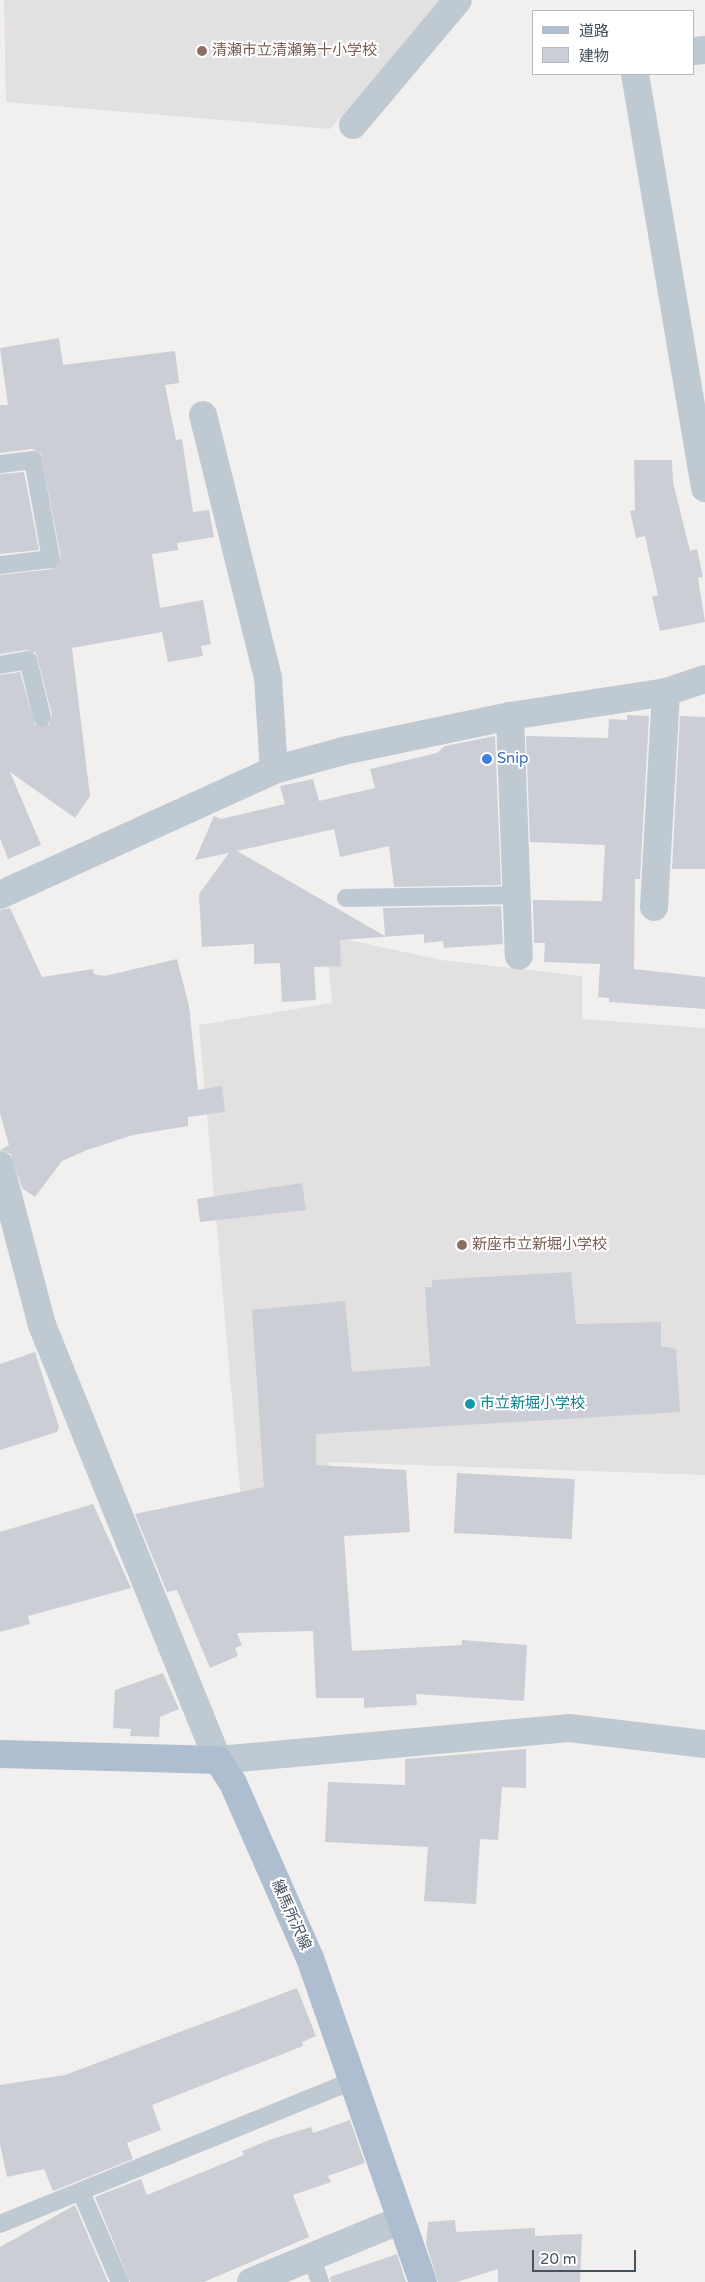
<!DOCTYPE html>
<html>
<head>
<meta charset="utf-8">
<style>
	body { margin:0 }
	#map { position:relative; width:705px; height:2282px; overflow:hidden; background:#f2efef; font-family:"Varela Round","Noto Sans JP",sans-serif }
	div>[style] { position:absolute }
	.education>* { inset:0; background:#e3e0e1 }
	.building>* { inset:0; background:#cbced4; transform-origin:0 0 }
	.lane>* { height:18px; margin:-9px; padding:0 9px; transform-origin:9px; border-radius:9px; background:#bfc9d2 }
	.street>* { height:28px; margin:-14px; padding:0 14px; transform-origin:14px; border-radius:14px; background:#bfc9d2 }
	.primary>* { height:28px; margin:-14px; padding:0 14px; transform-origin:14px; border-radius:14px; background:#aebed0 }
	.dots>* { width:14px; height:14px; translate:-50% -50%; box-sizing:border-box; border:2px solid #fff; border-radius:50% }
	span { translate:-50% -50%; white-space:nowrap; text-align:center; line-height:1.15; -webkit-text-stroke:4px #fff; paint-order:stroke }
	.education-label { font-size:15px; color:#785e54 }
	.left { translate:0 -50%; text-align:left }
	.shop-label { font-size:15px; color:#366cbe }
	.culture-label { font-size:15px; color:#0d838f }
	.street-label { font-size:15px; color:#46525e }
	.legend { position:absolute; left:532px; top:10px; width:162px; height:65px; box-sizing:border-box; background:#fff; border:1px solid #b5babf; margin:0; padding:6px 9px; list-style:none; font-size:15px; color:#46525e }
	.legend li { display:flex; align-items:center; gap:10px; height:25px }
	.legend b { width:25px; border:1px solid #b5babf }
	.scale { position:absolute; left:532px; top:2250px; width:104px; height:22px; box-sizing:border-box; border:2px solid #46525e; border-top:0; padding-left:6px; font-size:15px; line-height:18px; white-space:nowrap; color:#46525e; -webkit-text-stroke:4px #fff; paint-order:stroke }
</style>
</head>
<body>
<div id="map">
	<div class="education">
		<div style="clip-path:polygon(4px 0,444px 0,330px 129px,6px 102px)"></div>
		<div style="clip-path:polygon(326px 935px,441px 960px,582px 976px,582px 1019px,705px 1028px,705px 1475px,329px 1462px,327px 1537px,245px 1545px,199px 1025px,332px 1003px)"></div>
	</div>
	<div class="building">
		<div style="clip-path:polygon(59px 338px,63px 365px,175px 351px,179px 383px,165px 385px,176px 440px,182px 439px,193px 512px,209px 510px,214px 537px,177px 543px,178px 550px,152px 554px,160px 608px,203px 600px,211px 644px,201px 646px,203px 656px,168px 662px,162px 632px,72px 648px,90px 796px,75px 818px,10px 772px,41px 845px,8px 859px,0 838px,0 675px,20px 672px,35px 725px,49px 725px,52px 715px,36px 653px,27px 650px,0 654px,0 575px,53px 569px,61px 558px,41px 454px,32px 449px,0 453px,0 405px,8px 405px,0 348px)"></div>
		<div style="clip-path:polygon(634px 460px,672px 460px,673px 482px,690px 551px,697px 549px,703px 577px,698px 578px,705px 622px,660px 631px,652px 597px,658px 595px,645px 536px,636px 538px,630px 511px,635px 510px)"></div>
		<div style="clip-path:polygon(24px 472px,39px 550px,0 554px,0 474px)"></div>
		<div style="clip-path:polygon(627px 715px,649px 716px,640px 879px,635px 879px,634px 969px,705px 977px,705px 1009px,609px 1002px,609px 998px,598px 997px,600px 964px,544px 962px,545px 943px,534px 943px,533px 900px,602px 901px,605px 845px,530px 842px,526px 736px,608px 738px,609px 719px,627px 720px)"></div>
		<div style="clip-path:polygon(680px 716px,705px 717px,705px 869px,672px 869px)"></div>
		<div style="clip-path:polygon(495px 736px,501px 885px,394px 887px,389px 846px,340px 857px,334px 829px,237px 851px,385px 936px,383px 908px,501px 906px,503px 944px,444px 948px,443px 941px,424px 943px,424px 934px,340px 940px,341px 966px,314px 967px,316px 1000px,282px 1002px,280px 963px,254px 964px,254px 944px,202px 947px,199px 894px,229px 853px,195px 860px,214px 816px,221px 819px,285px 804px,280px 786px,313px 779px,319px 801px,375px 788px,370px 769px,437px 753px,445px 746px)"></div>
		<div style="clip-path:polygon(10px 908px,42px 977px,93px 969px,94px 974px,105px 976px,177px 959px,189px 1006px,198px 1090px,222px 1086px,225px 1112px,188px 1117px,188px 1126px,133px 1135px,87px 1150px,62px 1161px,35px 1197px,22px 1188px,11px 1154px,0 1150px,9px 1145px,0 1113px,0 910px)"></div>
		<div style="clip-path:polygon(302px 1183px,306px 1210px,200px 1222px,197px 1199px)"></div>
		<div style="clip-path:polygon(571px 1272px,576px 1324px,661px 1322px,661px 1346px,676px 1349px,680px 1412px,316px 1434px,316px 1465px,406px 1470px,410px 1532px,344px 1536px,352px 1651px,462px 1645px,462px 1640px,527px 1645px,524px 1701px,416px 1694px,417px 1705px,364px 1708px,364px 1698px,316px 1698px,313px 1631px,237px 1633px,242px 1645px,235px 1648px,238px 1656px,210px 1668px,177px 1590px,167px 1592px,135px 1514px,264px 1487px,252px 1310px,345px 1301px,352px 1372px,430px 1366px,425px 1287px,432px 1287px,432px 1280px)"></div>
		<div style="clip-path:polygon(35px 1352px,59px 1427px,57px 1432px,0 1450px,0 1364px)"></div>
		<div style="left:457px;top:1473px;width:118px;height:60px;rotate:3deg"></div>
		<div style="clip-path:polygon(93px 1504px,131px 1588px,28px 1616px,30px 1624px,0 1632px,0 1532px)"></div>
		<div style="clip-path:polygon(163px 1673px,179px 1709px,160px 1717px,159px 1737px,130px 1736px,131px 1729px,113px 1728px,115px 1690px)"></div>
		<div style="clip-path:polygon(526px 1749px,526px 1788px,502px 1787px,498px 1840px,480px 1839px,476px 1904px,424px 1901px,428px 1847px,325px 1842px,328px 1782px,405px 1785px,405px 1759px)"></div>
		<div style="clip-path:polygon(297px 1988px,316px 2036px,302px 2042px,303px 2046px,152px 2105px,161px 2130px,127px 2143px,133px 2159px,53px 2191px,44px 2169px,7px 2177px,0 2144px,0 2085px,65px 2075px)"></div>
		<div style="clip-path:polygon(350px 2120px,365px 2163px,328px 2176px,331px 2182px,293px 2195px,309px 2237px,204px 2282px,130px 2282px,95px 2197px,141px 2179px,147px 2195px,244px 2155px,242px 2151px,272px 2139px,311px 2127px,313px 2133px)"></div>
		<div style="clip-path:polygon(75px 2205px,108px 2282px,0 2282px,0 2247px)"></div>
		<div style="clip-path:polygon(455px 2220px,456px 2232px,535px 2228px,535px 2236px,582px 2234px,580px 2282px,498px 2282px,498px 2269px,457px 2282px,438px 2282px,426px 2244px,428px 2222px)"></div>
		<div style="clip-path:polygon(397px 2254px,406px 2282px,331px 2282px,330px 2277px)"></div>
	</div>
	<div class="lane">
		<div style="left:0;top:464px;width:33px;rotate:-7deg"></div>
		<div style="left:33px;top:460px;width:101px;rotate:79.7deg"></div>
		<div style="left:51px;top:559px;width:51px;rotate:173.3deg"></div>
		<div style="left:0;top:665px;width:28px;rotate:-10deg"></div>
		<div style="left:28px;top:660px;width:59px;rotate:76.2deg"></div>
		<div style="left:346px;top:898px;width:172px;rotate:-1deg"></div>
		<div style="left:81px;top:2192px;width:98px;rotate:66.6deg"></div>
		<div style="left:0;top:2224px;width:381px;rotate:-22.1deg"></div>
		<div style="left:311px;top:2257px;width:27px;rotate:70deg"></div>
	</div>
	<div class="street">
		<div style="left:694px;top:51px;width:11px;rotate:-5deg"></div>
		<div style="left:635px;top:74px;width:420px;rotate:80.4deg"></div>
		<div style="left:353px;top:125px;width:163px;rotate:-50deg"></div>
		<div style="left:203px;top:415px;width:271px;rotate:76.1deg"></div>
		<div style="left:268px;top:678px;width:92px;rotate:86.3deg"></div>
		<div style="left:510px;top:716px;width:240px;rotate:87.9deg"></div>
		<div style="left:0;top:895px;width:301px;rotate:-24.5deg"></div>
		<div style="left:274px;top:770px;width:72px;rotate:-15.4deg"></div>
		<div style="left:343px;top:751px;width:171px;rotate:-11.8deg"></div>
		<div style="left:510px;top:716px;width:158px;rotate:-8.7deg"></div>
		<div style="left:666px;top:692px;width:41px;rotate:-18.4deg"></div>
		<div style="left:654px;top:907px;width:215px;rotate:-86.8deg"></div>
		<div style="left:0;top:1165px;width:165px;rotate:75.3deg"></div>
		<div style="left:42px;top:1325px;width:469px;rotate:68deg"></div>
		<div style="left:218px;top:1760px;width:352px;rotate:-5.2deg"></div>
		<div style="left:569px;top:1728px;width:137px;rotate:6.7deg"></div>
		<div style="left:251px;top:2282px;width:162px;rotate:-22.5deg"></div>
	</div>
	<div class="primary">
		<div style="left:0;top:1754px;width:218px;rotate:1.6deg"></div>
		<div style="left:218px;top:1760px;width:27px;rotate:57deg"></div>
		<div style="left:233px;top:1783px;width:191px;rotate:66.3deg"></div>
		<div style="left:310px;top:1958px;width:343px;rotate:70.8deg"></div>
	</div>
	<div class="dots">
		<div style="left:202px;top:51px;background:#8d6e63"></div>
		<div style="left:487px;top:759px;background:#3f7fe0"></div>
		<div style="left:462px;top:1245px;background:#8d6e63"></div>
		<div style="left:470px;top:1404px;background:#0f9aa8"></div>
	</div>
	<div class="education-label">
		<span class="left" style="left:212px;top:51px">清瀬市立清瀬第十小学校</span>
		<span class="left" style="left:472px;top:1245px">新座市立新堀小学校</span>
	</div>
	<div class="shop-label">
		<span class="left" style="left:497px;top:759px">Snip</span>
	</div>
	<div class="culture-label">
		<span class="left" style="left:480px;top:1404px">市立新堀小学校</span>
	</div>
	<div class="street-label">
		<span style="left:291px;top:1915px;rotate:66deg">練馬所沢線</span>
	</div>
	<ul class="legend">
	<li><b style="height:6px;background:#aebed0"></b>道路</li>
	<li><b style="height:14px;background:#cbced4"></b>建物</li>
	</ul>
	<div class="scale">20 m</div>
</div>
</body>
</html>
